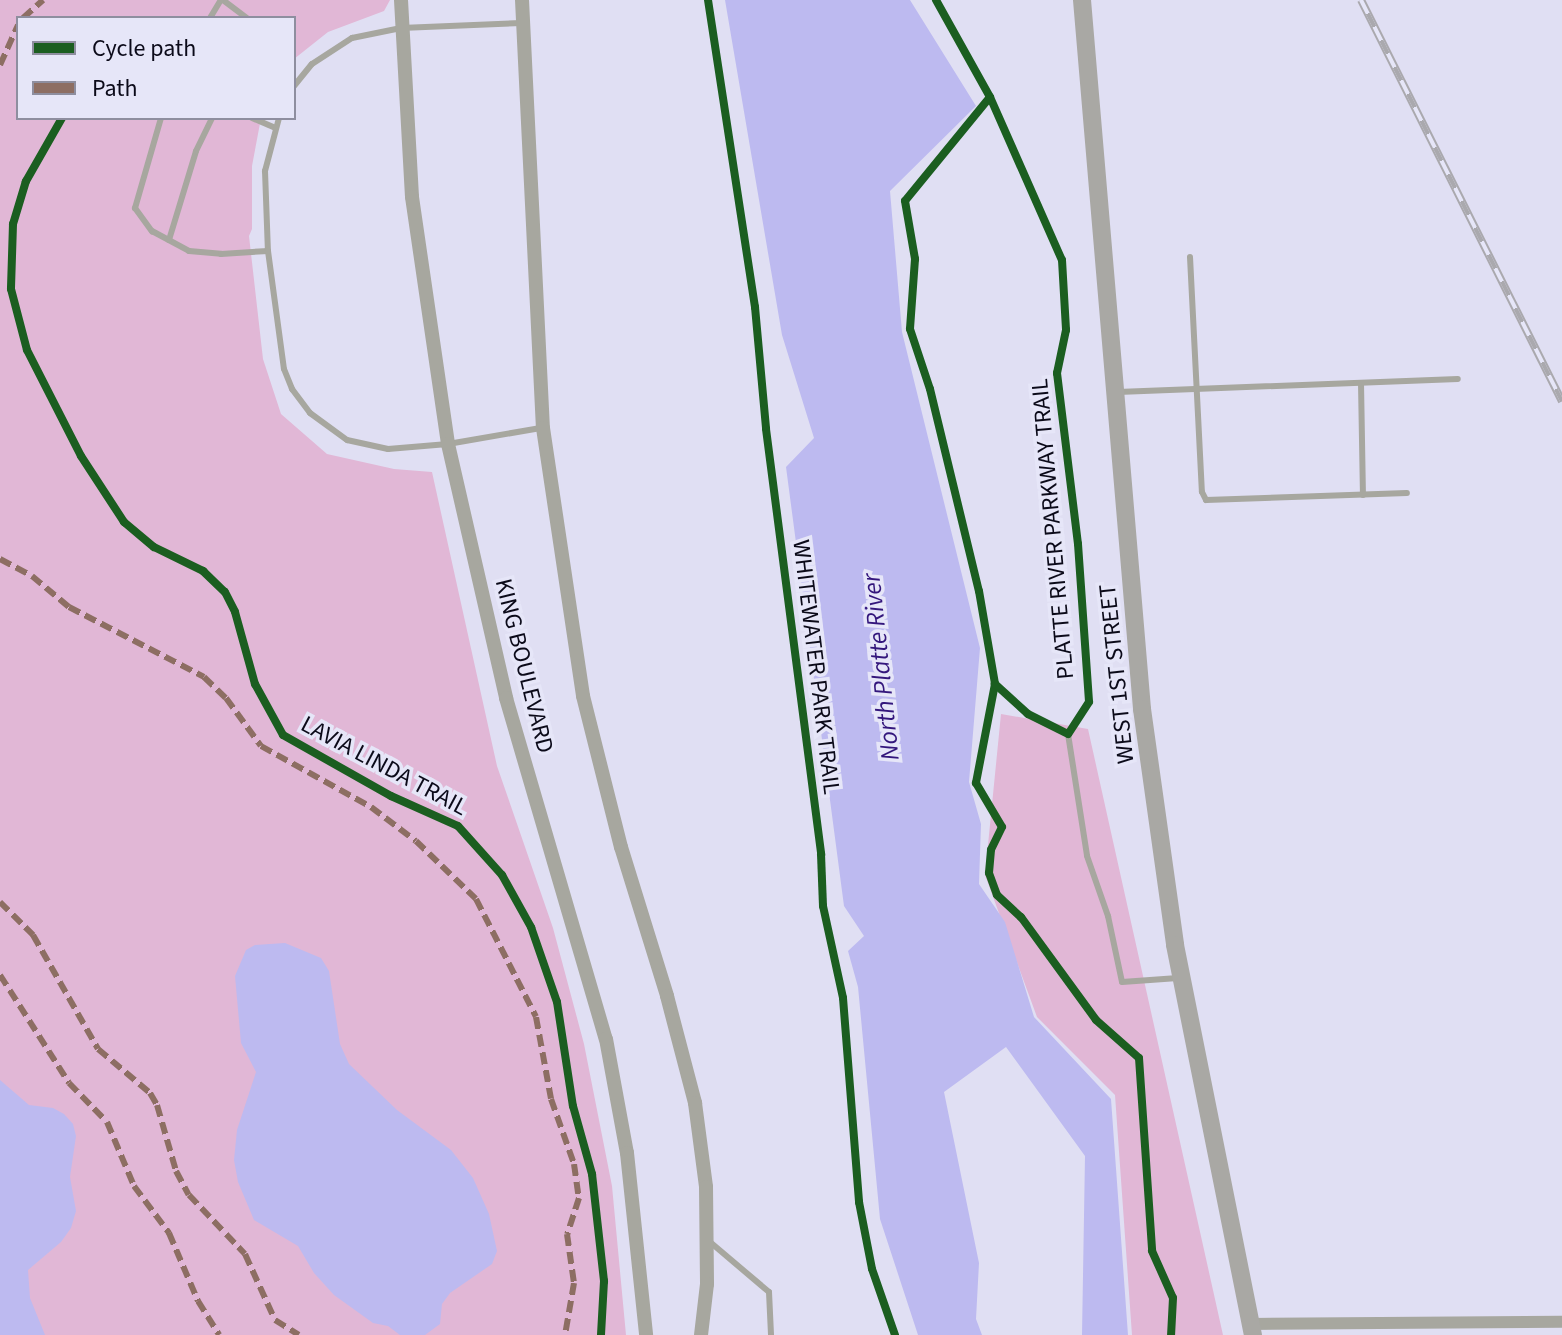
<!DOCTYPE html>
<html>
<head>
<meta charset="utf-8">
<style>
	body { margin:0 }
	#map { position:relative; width:1562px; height:1335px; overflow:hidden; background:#e0dff3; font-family:"Source Sans 3",sans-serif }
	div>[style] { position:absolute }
	.green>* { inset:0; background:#e1b7d6 }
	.water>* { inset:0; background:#bdbaf0 }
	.service>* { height:6px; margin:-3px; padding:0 3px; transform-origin:3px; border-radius:3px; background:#a7a79f }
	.minor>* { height:12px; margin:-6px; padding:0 6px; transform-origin:6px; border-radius:6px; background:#a7a79f }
	.tertiary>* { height:14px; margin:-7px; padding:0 7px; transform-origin:7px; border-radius:7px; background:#a7a79f }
	.primary>* { height:18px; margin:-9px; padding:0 9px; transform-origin:9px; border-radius:9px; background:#a9a8a4 }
	.rail>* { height:8px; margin-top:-4px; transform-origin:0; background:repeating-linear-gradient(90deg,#e6e6f8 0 15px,#aaa9ae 0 30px); box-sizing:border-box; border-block:2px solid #aaa9ae }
	.quiet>* { height:6px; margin-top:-3px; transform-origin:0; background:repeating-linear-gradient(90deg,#8d6e63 0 12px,transparent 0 18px) }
	.cycleway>* { height:8px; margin:-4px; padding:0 4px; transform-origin:4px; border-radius:4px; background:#1b5e20 }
	span { translate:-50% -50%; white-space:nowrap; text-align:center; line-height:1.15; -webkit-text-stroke:7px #e6e6f8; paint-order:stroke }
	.street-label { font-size:24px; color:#0b0a19 }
	.water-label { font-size:26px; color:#33167c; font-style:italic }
	.legend { position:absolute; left:16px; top:16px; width:280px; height:104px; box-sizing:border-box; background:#e6e6f8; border:2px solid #8e8e9f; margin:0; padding:10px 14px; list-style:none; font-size:24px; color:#0b0a19 }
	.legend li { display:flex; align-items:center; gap:16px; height:40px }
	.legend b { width:40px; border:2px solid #8e8e9f }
</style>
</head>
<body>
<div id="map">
	<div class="green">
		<div style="clip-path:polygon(0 0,390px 0,384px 11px,328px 32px,294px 59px,294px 18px,18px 18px,18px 118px,261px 118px,252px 166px,252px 229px,249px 236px,263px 359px,281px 414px,327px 454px,394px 469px,432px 472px,497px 766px,553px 928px,584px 1044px,612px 1186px,626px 1335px,0 1335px)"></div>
		<div style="clip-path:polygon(1001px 714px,1088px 729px,1223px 1335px,1132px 1335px,1115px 1095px,1037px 1017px,985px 875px)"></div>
	</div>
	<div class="water">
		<div style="clip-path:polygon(725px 0,910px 0,976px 106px,890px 191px,902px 332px,980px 648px,969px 782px,981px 824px,979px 884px,1005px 922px,1034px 1017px,1111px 1099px,1128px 1335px,1082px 1335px,1085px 1156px,1006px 1047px,944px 1092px,979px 1263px,976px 1319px,982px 1335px,918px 1335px,880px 1219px,858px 987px,848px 951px,864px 936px,844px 906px,786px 467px,814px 438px,782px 335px)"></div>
		<div style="clip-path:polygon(285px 943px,321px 958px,329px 971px,340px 1044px,349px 1064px,397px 1110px,451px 1150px,473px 1178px,489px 1214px,497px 1251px,492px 1264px,450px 1293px,442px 1304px,440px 1324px,425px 1335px,400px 1335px,388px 1326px,373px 1323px,334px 1295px,314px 1273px,298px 1246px,254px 1220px,238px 1182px,234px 1160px,237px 1130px,256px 1072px,241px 1043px,235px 976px,246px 950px,255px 945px)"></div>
		<div style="clip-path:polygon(0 1080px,29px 1105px,53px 1108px,64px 1114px,73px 1124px,76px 1136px,70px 1177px,76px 1211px,71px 1228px,61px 1242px,28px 1270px,30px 1298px,45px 1335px,0 1335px)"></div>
	</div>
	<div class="service">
		<div style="left:223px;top:0;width:30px;rotate:37deg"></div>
		<div style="left:210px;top:18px;width:21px;rotate:-59deg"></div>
		<div style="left:294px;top:86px;width:28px;rotate:-51deg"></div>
		<div style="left:312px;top:64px;width:48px;rotate:-33deg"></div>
		<div style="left:352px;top:38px;width:50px;rotate:-11.5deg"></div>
		<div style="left:401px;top:28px;width:120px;rotate:-2.4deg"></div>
		<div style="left:161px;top:118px;width:94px;rotate:106.1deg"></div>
		<div style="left:135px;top:208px;width:29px;rotate:54deg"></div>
		<div style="left:152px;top:231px;width:42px;rotate:28.4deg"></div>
		<div style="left:189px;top:251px;width:32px;rotate:5deg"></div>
		<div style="left:221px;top:254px;width:47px;rotate:-3.7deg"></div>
		<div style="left:252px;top:118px;width:25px;rotate:23deg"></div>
		<div style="left:279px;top:118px;width:55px;rotate:104.8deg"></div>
		<div style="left:265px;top:171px;width:80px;rotate:87.9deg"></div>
		<div style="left:268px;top:251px;width:119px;rotate:82.3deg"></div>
		<div style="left:284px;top:369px;width:22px;rotate:68deg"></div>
		<div style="left:292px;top:389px;width:30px;rotate:53deg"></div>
		<div style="left:310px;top:413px;width:46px;rotate:36.1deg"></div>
		<div style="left:347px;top:440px;width:42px;rotate:12.4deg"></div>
		<div style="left:388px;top:449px;width:60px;rotate:-4.8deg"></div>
		<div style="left:448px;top:444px;width:94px;rotate:-9.8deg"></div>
		<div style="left:169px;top:240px;width:93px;rotate:-73.1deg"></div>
		<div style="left:196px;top:151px;width:37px;rotate:-64deg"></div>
		<div style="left:1190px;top:257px;width:235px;rotate:87.1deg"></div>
		<div style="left:1202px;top:492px;width:9px;rotate:63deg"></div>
		<div style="left:1206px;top:500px;width:201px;rotate:-2deg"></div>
		<div style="left:1361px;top:383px;width:112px;rotate:89deg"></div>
		<div style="left:1118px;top:392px;width:340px;rotate:-2.2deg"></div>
		<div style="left:1068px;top:734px;width:123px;rotate:81.1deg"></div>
		<div style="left:1087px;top:856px;width:64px;rotate:70.7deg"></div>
		<div style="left:1108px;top:916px;width:67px;rotate:78deg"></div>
		<div style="left:1122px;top:982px;width:56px;rotate:-4.1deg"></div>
		<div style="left:710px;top:1242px;width:77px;rotate:40.3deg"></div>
		<div style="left:769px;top:1292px;width:43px;rotate:87.3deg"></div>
	</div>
	<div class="minor">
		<div style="left:1251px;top:1324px;width:311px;rotate:-0.4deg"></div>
	</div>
	<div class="tertiary">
		<div style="left:401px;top:0;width:197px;rotate:86.8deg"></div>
		<div style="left:412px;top:197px;width:250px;rotate:81.7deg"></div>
		<div style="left:448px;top:444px;width:261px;rotate:77.1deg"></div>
		<div style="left:506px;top:698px;width:355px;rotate:73.7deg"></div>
		<div style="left:606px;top:1039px;width:116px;rotate:79.6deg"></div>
		<div style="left:627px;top:1153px;width:183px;rotate:84deg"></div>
		<div style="left:522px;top:0;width:429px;rotate:87.2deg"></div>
		<div style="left:543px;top:428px;width:271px;rotate:81.5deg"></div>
		<div style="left:583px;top:696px;width:156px;rotate:75.9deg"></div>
		<div style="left:621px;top:847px;width:156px;rotate:72.8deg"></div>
		<div style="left:667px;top:996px;width:111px;rotate:75.3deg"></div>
		<div style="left:695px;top:1103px;width:85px;rotate:82.5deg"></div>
		<div style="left:706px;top:1187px;width:97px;rotate:89.4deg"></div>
		<div style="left:707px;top:1284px;width:51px;rotate:96.7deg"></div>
	</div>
	<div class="primary">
		<div style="left:1082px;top:0;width:712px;rotate:85.16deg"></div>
		<div style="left:1142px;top:709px;width:238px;rotate:82deg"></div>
		<div style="left:1175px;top:945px;width:398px;rotate:78.7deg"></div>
	</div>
	<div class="rail">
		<div style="left:1361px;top:0;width:449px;rotate:63.4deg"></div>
	</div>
	<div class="quiet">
		<div style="left:23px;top:18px;width:27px;rotate:-42deg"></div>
		<div style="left:0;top:65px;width:44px;rotate:-65.8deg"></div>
		<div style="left:0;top:559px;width:36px;rotate:28deg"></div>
		<div style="left:32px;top:576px;width:48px;rotate:40deg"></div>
		<div style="left:69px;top:607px;width:152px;rotate:27.4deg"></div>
		<div style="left:204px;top:677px;width:30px;rotate:44deg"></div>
		<div style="left:226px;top:698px;width:59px;rotate:53.9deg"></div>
		<div style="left:261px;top:746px;width:126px;rotate:29deg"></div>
		<div style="left:371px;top:807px;width:56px;rotate:37.1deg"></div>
		<div style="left:416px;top:841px;width:83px;rotate:44deg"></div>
		<div style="left:476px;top:899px;width:132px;rotate:63deg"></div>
		<div style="left:536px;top:1017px;width:83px;rotate:79.6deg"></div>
		<div style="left:551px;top:1099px;width:69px;rotate:70.5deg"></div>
		<div style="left:574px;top:1164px;width:34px;rotate:82deg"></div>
		<div style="left:579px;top:1198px;width:38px;rotate:108deg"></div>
		<div style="left:567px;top:1234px;width:49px;rotate:81.9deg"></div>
		<div style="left:574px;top:1283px;width:53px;rotate:99.8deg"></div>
		<div style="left:0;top:902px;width:47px;rotate:45deg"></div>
		<div style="left:33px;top:935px;width:131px;rotate:60.3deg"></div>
		<div style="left:98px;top:1049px;width:68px;rotate:40.2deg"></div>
		<div style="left:150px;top:1093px;width:14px;rotate:60deg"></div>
		<div style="left:157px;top:1105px;width:69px;rotate:73.9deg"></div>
		<div style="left:176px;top:1171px;width:27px;rotate:62deg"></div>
		<div style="left:189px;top:1195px;width:81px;rotate:46.5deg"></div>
		<div style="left:245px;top:1254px;width:72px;rotate:65.6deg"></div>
		<div style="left:275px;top:1320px;width:28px;rotate:32deg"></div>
		<div style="left:0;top:975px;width:128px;rotate:57.4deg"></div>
		<div style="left:69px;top:1083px;width:54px;rotate:45.7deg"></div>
		<div style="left:107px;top:1122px;width:69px;rotate:67.1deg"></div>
		<div style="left:134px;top:1186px;width:59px;rotate:53.3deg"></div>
		<div style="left:169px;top:1233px;width:74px;rotate:66.9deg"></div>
		<div style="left:198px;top:1301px;width:40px;rotate:58deg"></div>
	</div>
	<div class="cycleway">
		<div style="left:708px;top:0;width:311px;rotate:81.3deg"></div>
		<div style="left:755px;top:307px;width:122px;rotate:84.8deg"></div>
		<div style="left:766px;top:429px;width:429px;rotate:82.6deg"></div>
		<div style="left:821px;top:854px;width:52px;rotate:87.8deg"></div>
		<div style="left:823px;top:906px;width:94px;rotate:77.7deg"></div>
		<div style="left:843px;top:998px;width:205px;rotate:85.5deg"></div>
		<div style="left:859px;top:1202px;width:68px;rotate:79deg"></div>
		<div style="left:872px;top:1269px;width:70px;rotate:70.8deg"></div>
		<div style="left:936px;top:0;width:111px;rotate:60.9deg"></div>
		<div style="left:990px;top:97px;width:134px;rotate:129.3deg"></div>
		<div style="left:905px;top:201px;width:59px;rotate:80.2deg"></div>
		<div style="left:915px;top:259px;width:70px;rotate:94.1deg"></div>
		<div style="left:910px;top:329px;width:63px;rotate:71.6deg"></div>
		<div style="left:930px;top:389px;width:208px;rotate:76.4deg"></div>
		<div style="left:979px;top:591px;width:94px;rotate:80.2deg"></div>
		<div style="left:995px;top:684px;width:101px;rotate:100.9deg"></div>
		<div style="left:976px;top:783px;width:51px;rotate:59.4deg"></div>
		<div style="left:1002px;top:827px;width:25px;rotate:116deg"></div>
		<div style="left:991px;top:850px;width:23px;rotate:95deg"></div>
		<div style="left:989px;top:873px;width:23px;rotate:70deg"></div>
		<div style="left:997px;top:895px;width:33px;rotate:43deg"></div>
		<div style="left:1021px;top:917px;width:127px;rotate:53.9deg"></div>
		<div style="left:1096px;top:1020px;width:57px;rotate:41.5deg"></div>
		<div style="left:1139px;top:1058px;width:193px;rotate:86.1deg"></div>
		<div style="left:1152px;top:1251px;width:51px;rotate:65.9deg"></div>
		<div style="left:1173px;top:1298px;width:37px;rotate:93deg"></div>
		<div style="left:990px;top:97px;width:178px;rotate:66.2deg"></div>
		<div style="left:1062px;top:260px;width:70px;rotate:86.7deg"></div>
		<div style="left:1066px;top:330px;width:44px;rotate:101.8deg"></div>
		<div style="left:1057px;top:373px;width:172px;rotate:83deg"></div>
		<div style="left:1078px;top:544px;width:158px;rotate:86deg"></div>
		<div style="left:1089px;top:702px;width:38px;rotate:123deg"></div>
		<div style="left:1068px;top:734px;width:45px;rotate:-153.4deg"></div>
		<div style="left:1028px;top:714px;width:45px;rotate:-137.7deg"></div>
		<div style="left:62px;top:118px;width:73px;rotate:119.7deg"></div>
		<div style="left:26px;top:181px;width:45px;rotate:106.8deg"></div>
		<div style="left:13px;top:224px;width:65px;rotate:91.8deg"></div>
		<div style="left:11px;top:289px;width:63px;rotate:75.3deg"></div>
		<div style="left:27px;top:350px;width:119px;rotate:63deg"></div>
		<div style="left:81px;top:456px;width:79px;rotate:56.9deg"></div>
		<div style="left:124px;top:522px;width:39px;rotate:40deg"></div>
		<div style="left:154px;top:547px;width:55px;rotate:26.1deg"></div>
		<div style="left:203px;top:571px;width:30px;rotate:44deg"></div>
		<div style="left:225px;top:592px;width:22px;rotate:63deg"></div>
		<div style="left:235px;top:612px;width:75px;rotate:74.5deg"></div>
		<div style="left:255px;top:684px;width:58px;rotate:61.2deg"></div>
		<div style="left:283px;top:735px;width:124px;rotate:29.5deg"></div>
		<div style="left:391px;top:796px;width:73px;rotate:24.1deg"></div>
		<div style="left:458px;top:826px;width:66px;rotate:48.1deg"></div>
		<div style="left:502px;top:875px;width:60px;rotate:60.9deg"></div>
		<div style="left:531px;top:927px;width:79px;rotate:70.9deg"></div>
		<div style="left:557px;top:1002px;width:105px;rotate:81.3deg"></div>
		<div style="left:573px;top:1106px;width:71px;rotate:74.4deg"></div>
		<div style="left:592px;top:1174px;width:108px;rotate:83.6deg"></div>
		<div style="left:604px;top:1281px;width:54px;rotate:93.2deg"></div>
	</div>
	<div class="street-label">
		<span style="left:1053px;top:529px;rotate:-95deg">PLATTE RIVER PARKWAY TRAIL</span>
		<span style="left:524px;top:666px;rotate:76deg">KING BOULEVARD</span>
		<span style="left:816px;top:667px;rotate:83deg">WHITEWATER PARK TRAIL</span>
		<span style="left:1117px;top:674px;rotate:-96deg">WEST 1ST STREET</span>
		<span style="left:384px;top:766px;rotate:28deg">LAVIA LINDA TRAIL</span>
	</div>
	<div class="water-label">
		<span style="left:881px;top:667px;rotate:-96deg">North Platte River</span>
	</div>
	<ul class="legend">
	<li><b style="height:10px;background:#1b5e20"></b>Cycle path</li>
	<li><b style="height:10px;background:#8d6e63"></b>Path</li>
	</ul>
</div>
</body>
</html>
